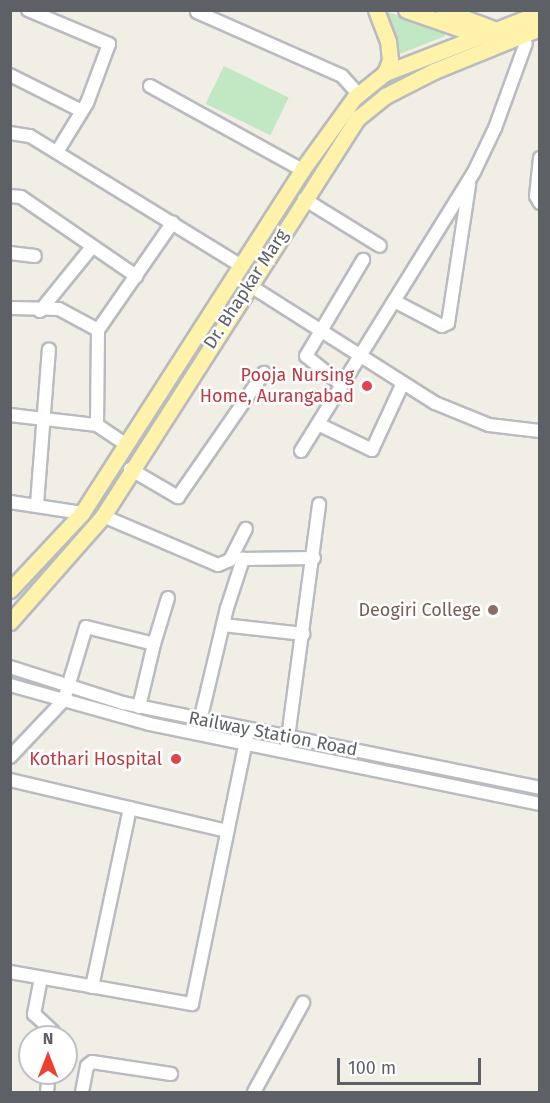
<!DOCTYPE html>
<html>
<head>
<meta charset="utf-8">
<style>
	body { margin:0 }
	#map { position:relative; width:550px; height:1103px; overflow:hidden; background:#f0eee5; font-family:"Fira Sans",sans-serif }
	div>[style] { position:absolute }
	.green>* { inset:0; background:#c1e8c2; transform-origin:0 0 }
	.roads { filter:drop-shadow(2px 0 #b8bbbf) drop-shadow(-2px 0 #b8bbbf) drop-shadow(0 2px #b8bbbf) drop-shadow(0 -2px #b8bbbf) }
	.minor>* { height:12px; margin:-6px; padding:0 6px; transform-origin:6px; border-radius:6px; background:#fff }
	.major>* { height:15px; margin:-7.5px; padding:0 7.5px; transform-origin:7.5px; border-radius:7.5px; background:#fff3ab }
	.dots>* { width:16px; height:16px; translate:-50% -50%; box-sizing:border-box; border:3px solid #fff; border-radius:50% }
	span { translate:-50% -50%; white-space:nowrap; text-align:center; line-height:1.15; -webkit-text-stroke:5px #fff; paint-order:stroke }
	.street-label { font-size:18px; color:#5d6166 }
	.health-label { font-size:18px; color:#be3a42 }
	.right { translate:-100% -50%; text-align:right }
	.education-label { font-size:18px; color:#785e54 }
	.frame { position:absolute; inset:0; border:12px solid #5d6166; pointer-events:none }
	.north { position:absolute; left:18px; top:1025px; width:60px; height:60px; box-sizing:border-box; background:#fff; border:2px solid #bec0c2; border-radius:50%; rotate:0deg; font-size:16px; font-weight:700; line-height:24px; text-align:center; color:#5d6166 }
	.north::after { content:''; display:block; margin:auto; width:21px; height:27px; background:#ee402d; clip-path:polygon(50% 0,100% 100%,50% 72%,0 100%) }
	.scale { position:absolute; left:337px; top:1058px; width:144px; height:27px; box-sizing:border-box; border:3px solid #5d6166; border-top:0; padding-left:8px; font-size:18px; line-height:21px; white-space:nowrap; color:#5d6166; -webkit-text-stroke:4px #fff; paint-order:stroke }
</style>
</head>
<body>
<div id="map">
	<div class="green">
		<div style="clip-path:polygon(384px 11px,445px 31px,445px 36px,397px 55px,397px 42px)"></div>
		<div style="left:224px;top:66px;width:72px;height:42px;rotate:26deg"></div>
	</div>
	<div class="roads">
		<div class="minor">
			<div style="left:28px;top:10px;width:88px;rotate:22.8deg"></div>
			<div style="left:109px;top:44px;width:63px;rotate:110.4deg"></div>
			<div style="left:87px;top:103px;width:57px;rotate:121.5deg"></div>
			<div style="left:197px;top:12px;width:158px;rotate:23.8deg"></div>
			<div style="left:342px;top:76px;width:24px;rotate:48deg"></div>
			<div style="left:10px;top:75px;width:80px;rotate:26.6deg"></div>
			<div style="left:150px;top:86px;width:174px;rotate:28.9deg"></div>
			<div style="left:10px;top:133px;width:20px;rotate:9deg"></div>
			<div style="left:30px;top:136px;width:248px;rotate:31.6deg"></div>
			<div style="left:540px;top:158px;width:38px;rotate:96deg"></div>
			<div style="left:536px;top:196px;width:8px;rotate:60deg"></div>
			<div style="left:10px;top:196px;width:11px;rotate:5deg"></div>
			<div style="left:21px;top:197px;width:140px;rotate:34.5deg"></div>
			<div style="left:304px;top:199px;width:89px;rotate:31.7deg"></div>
			<div style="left:10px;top:253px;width:25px;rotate:7deg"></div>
			<div style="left:249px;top:285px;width:220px;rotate:32.4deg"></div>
			<div style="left:435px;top:403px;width:58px;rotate:22.2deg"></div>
			<div style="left:489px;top:425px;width:51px;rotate:6.7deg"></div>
			<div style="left:394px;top:301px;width:54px;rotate:27.5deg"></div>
			<div style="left:442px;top:326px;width:7px;rotate:-27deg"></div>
			<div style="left:448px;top:323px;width:140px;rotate:-81.3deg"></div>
			<div style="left:10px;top:308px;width:49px;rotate:1.2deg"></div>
			<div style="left:59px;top:309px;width:44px;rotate:28.3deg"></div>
			<div style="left:98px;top:330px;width:131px;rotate:-55.2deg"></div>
			<div style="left:40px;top:311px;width:82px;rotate:-50.9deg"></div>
			<div style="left:342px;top:385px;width:46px;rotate:-141.1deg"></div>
			<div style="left:306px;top:356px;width:112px;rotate:-59.3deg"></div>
			<div style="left:10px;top:415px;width:88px;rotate:6.6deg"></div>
			<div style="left:97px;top:425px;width:36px;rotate:34deg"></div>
			<div style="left:318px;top:424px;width:60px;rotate:25.7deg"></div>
			<div style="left:372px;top:450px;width:74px;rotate:-65.2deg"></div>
			<div style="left:97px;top:425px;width:95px;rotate:-89.4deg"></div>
			<div style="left:301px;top:451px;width:328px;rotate:-58.2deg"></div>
			<div style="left:474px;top:172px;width:49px;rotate:-64.5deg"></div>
			<div style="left:495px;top:128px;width:90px;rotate:-70deg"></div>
			<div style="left:130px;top:469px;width:56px;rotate:30.3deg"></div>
			<div style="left:178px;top:497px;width:151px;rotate:-55.3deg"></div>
			<div style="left:10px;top:502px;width:73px;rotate:8.7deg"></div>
			<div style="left:37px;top:504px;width:155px;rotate:-85.6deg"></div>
			<div style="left:103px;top:516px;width:125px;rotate:23.1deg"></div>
			<div style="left:218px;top:565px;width:13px;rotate:-23deg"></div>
			<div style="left:230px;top:560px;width:35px;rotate:-63deg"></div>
			<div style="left:223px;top:625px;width:81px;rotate:6.4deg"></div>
			<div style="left:154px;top:644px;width:48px;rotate:-73.1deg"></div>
			<div style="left:10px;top:667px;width:119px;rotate:17.7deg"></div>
			<div style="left:123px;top:703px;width:426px;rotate:11.5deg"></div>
			<div style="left:10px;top:685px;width:145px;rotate:15.6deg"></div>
			<div style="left:150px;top:724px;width:398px;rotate:11.6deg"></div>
			<div style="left:200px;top:721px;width:116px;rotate:-76.6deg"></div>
			<div style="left:227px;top:608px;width:52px;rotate:-71.9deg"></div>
			<div style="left:243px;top:559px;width:71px;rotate:-0.8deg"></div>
			<div style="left:287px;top:745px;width:243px;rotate:-82.4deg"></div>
			<div style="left:10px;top:757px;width:79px;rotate:-46.5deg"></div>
			<div style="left:64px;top:700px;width:76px;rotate:-73.2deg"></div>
			<div style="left:86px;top:627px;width:70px;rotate:14deg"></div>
			<div style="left:154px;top:644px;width:65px;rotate:103.4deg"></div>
			<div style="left:10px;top:780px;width:223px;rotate:13.2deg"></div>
			<div style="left:10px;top:972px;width:185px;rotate:10deg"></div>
			<div style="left:192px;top:1004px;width:274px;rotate:-78.4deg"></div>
			<div style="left:41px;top:978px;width:37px;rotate:101deg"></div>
			<div style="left:34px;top:1014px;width:26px;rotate:43deg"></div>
			<div style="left:53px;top:1032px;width:5px;rotate:101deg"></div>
			<div style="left:92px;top:987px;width:183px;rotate:-78deg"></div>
			<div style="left:47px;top:1092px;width:19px;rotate:-84deg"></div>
			<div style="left:82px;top:1092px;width:26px;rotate:-79deg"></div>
			<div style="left:87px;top:1066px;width:6px;rotate:-39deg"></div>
			<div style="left:92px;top:1062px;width:80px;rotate:8.6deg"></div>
			<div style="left:254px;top:1092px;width:102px;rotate:-61.2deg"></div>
		</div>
		<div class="major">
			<div style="left:376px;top:10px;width:33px;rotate:69deg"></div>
			<div style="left:388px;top:41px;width:19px;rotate:84deg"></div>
			<div style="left:390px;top:60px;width:14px;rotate:111deg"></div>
			<div style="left:406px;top:10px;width:83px;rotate:19.1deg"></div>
			<div style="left:443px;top:10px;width:60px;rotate:20.6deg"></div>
			<div style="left:10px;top:590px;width:105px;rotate:-46.9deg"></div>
			<div style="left:82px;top:513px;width:407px;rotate:-57.3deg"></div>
			<div style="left:302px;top:170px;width:89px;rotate:-54.2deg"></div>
			<div style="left:354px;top:98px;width:40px;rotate:-39deg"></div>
			<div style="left:385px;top:73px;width:166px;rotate:-21.2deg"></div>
			<div style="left:10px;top:622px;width:141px;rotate:-48.7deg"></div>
			<div style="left:103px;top:516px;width:473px;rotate:-57.4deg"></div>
			<div style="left:358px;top:118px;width:35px;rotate:-39deg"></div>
			<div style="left:385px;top:96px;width:55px;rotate:-27deg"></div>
			<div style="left:434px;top:71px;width:114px;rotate:-22.1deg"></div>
		</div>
	</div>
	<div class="dots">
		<div style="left:367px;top:386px;background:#e0444e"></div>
		<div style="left:493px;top:610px;background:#8d6e63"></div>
		<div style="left:176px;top:759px;background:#e0444e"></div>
	</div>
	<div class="street-label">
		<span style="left:246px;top:289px;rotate:-57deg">Dr. Bhapkar Marg</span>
		<span style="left:273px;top:734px;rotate:11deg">Railway Station Road</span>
	</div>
	<div class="health-label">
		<span class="right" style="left:354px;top:386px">Pooja Nursing<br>Home, Aurangabad</span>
		<span class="right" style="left:162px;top:759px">Kothari Hospital</span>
	</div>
	<div class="education-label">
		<span class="right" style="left:481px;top:610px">Deogiri College</span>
	</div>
	<div class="frame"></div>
	<div class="north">N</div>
	<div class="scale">100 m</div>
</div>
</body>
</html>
